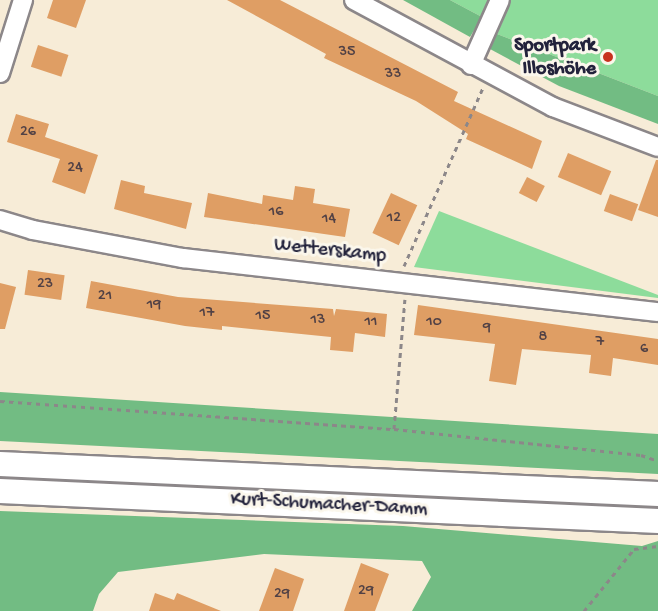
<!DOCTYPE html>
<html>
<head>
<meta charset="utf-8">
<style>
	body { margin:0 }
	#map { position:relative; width:658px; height:611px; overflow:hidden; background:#f7ecd7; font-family:"Gochi Hand",sans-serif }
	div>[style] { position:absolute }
	.green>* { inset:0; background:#8ddc9b }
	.forest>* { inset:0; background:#72bc83 }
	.building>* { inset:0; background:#df9e64; transform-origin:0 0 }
	.path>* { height:3px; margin-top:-1.5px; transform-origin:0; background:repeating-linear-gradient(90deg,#8c8789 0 4.5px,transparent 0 9px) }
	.roads { filter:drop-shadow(2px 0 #8c8789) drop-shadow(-2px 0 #8c8789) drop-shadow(0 2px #8c8789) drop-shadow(0 -2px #8c8789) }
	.minor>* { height:18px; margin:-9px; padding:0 9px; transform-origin:9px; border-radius:9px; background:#fff }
	.major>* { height:24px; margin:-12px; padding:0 12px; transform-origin:12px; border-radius:12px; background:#fff }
	.dots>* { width:16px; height:16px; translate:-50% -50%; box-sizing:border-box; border:3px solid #fbf7ec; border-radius:50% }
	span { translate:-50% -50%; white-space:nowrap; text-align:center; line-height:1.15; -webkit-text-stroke:6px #fbf7ec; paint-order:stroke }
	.number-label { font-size:16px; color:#514145 }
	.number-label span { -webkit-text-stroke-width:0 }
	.poi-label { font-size:20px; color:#22223b; font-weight:700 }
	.right { translate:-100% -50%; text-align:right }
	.street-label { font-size:20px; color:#22223b }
</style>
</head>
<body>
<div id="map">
	<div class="green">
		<div style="clip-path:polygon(450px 0,658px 0,658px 96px,497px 34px,505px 16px,488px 9px,482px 17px)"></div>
		<div style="clip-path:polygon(439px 211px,658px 295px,658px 298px,414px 267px)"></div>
	</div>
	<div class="forest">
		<div style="clip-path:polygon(403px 0,450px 0,482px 17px,470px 37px)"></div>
		<div style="clip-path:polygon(497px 34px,658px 96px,658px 124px,559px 86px,490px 49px)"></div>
		<div style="clip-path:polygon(0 392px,658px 434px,658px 474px,0 441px)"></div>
		<div style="clip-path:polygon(0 511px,403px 526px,642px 546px,658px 541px,658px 611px,412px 611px,431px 577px,422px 561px,264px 554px,118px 572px,99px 594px,93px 611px,0 611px)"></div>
	</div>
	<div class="building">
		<div style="clip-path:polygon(53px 0,86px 0,76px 28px,47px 18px)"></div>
		<div style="clip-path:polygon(227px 0,280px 0,458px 92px,454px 101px,542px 141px,532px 169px,466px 139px,468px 134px,416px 101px,324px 58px,326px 54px)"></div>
		<div style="left:38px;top:45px;width:32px;height:23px;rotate:18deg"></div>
		<div style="clip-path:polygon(16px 114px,49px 124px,45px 137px,98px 155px,85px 194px,52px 182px,60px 159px,7px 142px)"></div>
		<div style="left:568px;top:153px;width:47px;height:26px;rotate:23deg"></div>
		<div style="clip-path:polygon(656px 160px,658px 160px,658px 217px,638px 210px)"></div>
		<div style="left:527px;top:177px;width:20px;height:18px;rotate:27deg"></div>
		<div style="clip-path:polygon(121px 180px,145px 186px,144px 193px,192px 203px,186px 229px,114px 209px)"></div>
		<div style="clip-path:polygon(295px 186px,315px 189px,313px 203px,350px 209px,345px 237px,204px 217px,208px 193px,262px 204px,263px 195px,293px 200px)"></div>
		<div style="left:391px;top:193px;width:29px;height:44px;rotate:25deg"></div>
		<div style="left:610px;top:194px;width:30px;height:18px;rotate:20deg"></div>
		<div style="left:28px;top:270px;width:37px;height:25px;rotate:8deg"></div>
		<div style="clip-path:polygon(91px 281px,178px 297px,333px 309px,334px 316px,336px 309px,387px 314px,385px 337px,355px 333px,353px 352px,330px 350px,331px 337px,222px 326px,222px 330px,185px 326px,86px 308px)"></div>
		<div style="clip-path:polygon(0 283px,16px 287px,5px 329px,0 329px)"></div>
		<div style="clip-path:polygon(418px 305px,658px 339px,658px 365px,613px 358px,611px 376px,589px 373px,591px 355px,522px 349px,516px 385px,489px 381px,495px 344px,414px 335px)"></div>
		<div style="clip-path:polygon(361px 563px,389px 574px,375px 611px,344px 611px)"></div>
		<div style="clip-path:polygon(275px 568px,304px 579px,293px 611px,259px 611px)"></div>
		<div style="clip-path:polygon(155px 593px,174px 600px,177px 593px,221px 611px,149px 611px)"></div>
	</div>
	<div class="path">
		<div style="left:404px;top:266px;width:195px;rotate:-66.1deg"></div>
		<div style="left:0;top:401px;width:395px;rotate:4.1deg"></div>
		<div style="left:394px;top:429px;width:248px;rotate:6deg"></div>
		<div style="left:641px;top:455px;width:18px;rotate:19deg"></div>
		<div style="left:394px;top:429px;width:130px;rotate:-85.2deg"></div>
		<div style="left:584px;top:611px;width:80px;rotate:-51.1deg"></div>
		<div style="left:634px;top:549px;width:24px;rotate:-7deg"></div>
	</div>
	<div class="roads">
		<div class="minor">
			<div style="left:354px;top:0;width:226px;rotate:28.3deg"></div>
			<div style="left:553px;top:107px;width:112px;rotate:20.9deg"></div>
			<div style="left:471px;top:65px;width:71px;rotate:-66deg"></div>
			<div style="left:0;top:73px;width:77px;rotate:-72.5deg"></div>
			<div style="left:0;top:220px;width:34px;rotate:17deg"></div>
			<div style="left:33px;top:230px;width:153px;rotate:10.6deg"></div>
			<div style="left:183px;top:258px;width:478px;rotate:6.5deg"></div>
		</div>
		<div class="major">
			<div style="left:0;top:464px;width:659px;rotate:2.61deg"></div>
			<div style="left:0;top:491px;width:659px;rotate:2.61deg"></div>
		</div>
	</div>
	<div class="dots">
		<div style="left:608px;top:57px;background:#c8321e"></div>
	</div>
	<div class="number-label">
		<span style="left:347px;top:53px">35</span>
		<span style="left:393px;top:75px">33</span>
		<span style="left:28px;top:133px">26</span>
		<span style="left:75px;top:169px">24</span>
		<span style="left:276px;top:213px">16</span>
		<span style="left:394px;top:219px">12</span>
		<span style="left:329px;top:220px">14</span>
		<span style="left:45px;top:285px">23</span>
		<span style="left:105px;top:297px">21</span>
		<span style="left:154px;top:306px">19</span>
		<span style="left:207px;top:314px">17</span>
		<span style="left:263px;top:317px">15</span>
		<span style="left:318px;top:321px">13</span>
		<span style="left:371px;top:323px">11</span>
		<span style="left:434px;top:323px">10</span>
		<span style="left:487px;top:329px">9</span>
		<span style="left:543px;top:338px">8</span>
		<span style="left:600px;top:343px">7</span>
		<span style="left:644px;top:350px">6</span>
		<span style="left:366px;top:592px">29</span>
		<span style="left:282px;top:595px">29</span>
	</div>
	<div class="poi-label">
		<span class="right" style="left:596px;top:58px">Sportpark<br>Illoshöhe</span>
	</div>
	<div class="street-label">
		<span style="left:330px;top:251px;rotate:6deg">Wetterskamp</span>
		<span style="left:329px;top:505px;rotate:3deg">Kurt-Schumacher-Damm</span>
	</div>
</div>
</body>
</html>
